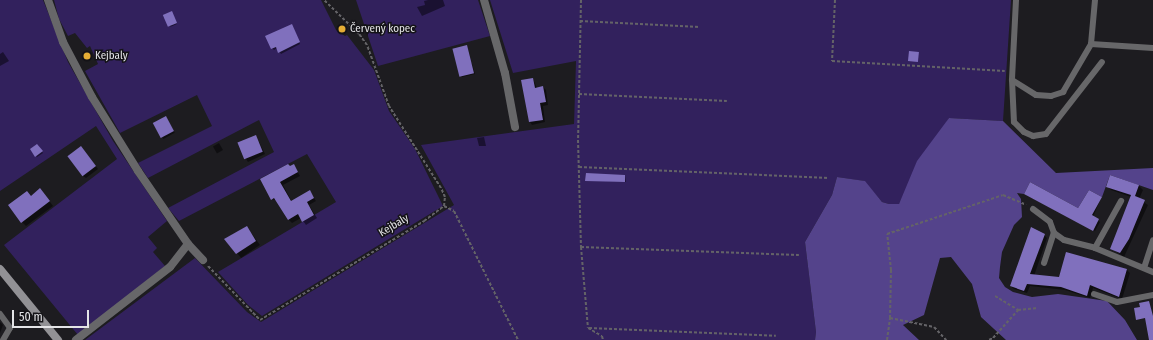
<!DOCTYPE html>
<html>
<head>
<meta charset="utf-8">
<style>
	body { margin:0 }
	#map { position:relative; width:1153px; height:340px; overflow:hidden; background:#1d1c20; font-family:"Fira Sans Condensed",sans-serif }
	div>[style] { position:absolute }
	.green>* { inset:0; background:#32215d }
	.forest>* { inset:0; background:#54438b }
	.shadow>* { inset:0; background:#0007; transform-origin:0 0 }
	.building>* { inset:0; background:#8070bd; transform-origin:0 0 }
	.path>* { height:2px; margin-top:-1px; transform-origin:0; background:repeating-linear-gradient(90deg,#646367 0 3px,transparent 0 5px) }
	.lane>* { height:6px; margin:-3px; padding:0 3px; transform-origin:3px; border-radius:3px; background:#676769 }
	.street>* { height:8px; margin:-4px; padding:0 4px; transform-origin:4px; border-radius:4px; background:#676769 }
	.secondary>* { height:8px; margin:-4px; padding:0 4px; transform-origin:4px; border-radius:4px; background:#929195 }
	.dots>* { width:11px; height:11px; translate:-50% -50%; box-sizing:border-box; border:2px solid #141317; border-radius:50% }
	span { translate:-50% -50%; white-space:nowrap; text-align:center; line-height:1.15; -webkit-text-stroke:3px #141317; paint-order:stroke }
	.poi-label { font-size:11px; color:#e4e4e7 }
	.left { translate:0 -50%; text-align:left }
	.street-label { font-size:11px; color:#e4e4e7 }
	.scale { position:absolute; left:12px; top:310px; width:77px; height:18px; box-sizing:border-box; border:2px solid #e4e4e7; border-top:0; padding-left:5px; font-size:12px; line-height:14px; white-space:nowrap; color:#e4e4e7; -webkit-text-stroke:3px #141317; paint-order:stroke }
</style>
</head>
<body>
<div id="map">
	<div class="green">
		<div style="clip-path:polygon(0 0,43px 0,68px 62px,113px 141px,167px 221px,148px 237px,157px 248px,153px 252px,165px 266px,78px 335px,4px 245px,117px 159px,96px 126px,0 191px)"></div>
		<div style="clip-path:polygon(54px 0,321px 0,336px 30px,345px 36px,347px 35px,374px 70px,389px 111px,415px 149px,443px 206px,262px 316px,248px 305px,218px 272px,336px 202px,307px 154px,179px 221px,168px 208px,274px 152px,259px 120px,148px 178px,138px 163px,212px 126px,197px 95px,120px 133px,85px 71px,98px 64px,90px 46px,87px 48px,75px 33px,68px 36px,59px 19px)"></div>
		<div style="clip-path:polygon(356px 0,478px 0,490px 36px,378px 66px)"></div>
		<div style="clip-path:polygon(490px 0,1011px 0,1003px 121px,949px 118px,899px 204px,889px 204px,882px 202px,864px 181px,837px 177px,832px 195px,805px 242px,816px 332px,815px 340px,85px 340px,195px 258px,247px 312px,261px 322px,454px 205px,421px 145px,574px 124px,576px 61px,513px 73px)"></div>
	</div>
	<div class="forest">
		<div style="clip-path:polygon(949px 118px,1003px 121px,1056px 173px,1153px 168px,1153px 190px,1110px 175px,1102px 197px,1089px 190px,1078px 208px,1030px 182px,1024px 194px,1017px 193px,1021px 199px,1022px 217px,1014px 225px,1002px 252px,1000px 267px,999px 278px,1005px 287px,1013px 292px,1032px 297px,1058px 294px,1107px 301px,1125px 320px,1137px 340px,1006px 340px,981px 317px,972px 284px,951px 257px,940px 258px,924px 315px,903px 325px,919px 340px,815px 340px,816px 332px,805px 242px,832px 195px,837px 177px,865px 181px,882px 202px,889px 204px,899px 204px,917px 161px)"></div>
	</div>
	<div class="shadow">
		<div style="clip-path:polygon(428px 0,443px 0,445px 6px,422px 16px,417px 7px,425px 5px,424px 1px)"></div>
		<div style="left:172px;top:13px;width:12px;height:7px;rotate:66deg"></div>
		<div style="clip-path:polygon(293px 27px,300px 44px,281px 54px,277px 48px,274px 50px,272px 48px)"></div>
		<div style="clip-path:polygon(467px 46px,475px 74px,462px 77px,461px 76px)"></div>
		<div style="clip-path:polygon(3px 52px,9px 61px,0 66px,0 54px)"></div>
		<div style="clip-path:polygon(533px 79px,537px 88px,543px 87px,546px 90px,548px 105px,543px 106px,545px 122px,532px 125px,530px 122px,523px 81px)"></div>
		<div style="left:166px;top:117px;width:18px;height:13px;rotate:61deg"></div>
		<div style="clip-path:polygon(256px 136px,265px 154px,248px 162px,246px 159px)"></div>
		<div style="clip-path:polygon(484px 137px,486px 146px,479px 146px,477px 138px)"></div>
		<div style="left:219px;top:143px;width:8px;height:7px;rotate:60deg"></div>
		<div style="clip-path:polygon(37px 145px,43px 153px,37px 157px,31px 150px)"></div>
		<div style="clip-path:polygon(83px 150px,98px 169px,86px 178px,83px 176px)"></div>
		<div style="clip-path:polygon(294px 166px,300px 176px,283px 185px,292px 202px,310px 192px,316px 201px,309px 205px,317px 218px,306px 225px,301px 218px,292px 223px,288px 219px,278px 201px,272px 199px,262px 180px)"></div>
		<div style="clip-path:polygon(625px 176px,626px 182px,586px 180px)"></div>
		<div style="clip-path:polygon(1107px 186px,1139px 186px,1143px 190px,1139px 199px,1148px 205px,1124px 257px,1111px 248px,1131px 197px,1111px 190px)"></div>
		<div style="clip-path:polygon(44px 194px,53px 206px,26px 226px,22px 222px,31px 196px)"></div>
		<div style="clip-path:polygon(1026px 195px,1079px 209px,1101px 198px,1093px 217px,1100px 222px,1095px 231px)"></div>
		<div style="clip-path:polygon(247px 227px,260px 245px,241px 258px,226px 239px)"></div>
		<div style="clip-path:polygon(1044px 235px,1047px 238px,1034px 276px,1060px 278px,1127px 270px,1130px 273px,1122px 299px,1093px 288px,1090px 298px,1065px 290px,1030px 286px,1027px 293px,1014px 289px,1011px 286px)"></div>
		<div style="clip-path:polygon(0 322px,3px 325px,0 333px)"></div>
	</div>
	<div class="building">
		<div style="left:172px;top:11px;width:13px;height:10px;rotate:67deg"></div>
		<div style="clip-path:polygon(292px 24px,300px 42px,278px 53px,276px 47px,271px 49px,265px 36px)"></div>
		<div style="left:467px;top:45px;width:29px;height:15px;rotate:76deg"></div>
		<div style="left:909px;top:51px;width:10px;height:10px;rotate:6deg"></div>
		<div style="clip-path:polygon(533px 78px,535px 88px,543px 86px,546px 102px,540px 103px,543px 120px,529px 122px,521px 80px)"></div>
		<div style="left:166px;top:116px;width:17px;height:15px;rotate:62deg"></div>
		<div style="left:256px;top:135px;width:18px;height:20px;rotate:68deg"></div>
		<div style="clip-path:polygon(37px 144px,43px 151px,35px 157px,30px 149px)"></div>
		<div style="left:81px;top:146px;width:25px;height:17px;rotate:53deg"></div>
		<div style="clip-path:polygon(288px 164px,290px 166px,294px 164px,298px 172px,280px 182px,291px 201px,310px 190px,314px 198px,307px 202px,314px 215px,302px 222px,298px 214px,288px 220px,274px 198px,271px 200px,260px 179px)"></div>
		<div style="clip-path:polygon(586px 173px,625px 175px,625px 182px,585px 181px)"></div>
		<div style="clip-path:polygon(1110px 175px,1139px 185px,1135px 196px,1145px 200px,1129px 239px,1120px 253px,1110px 249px,1131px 195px,1106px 187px)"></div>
		<div style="clip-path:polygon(1030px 182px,1078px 208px,1089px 190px,1102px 197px,1092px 215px,1099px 219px,1093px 231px,1024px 194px)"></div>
		<div style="clip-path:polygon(40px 188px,50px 201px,21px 223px,8px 205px,27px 191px,31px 196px)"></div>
		<div style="clip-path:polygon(247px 226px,256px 241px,236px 254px,224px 239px)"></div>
		<div style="clip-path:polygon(1031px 227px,1045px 234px,1030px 274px,1059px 277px,1066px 252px,1127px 269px,1119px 297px,1090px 285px,1087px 296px,1061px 287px,1027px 284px,1024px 291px,1010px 286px)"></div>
		<div style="clip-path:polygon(1149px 301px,1153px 316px,1153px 340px,1149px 340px,1145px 318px,1136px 320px,1134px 308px,1140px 307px,1139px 303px)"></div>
	</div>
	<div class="path">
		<div style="left:581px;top:0;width:140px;rotate:91.2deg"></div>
		<div style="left:578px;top:140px;width:107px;rotate:88.4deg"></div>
		<div style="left:581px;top:247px;width:81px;rotate:85.1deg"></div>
		<div style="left:588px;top:328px;width:16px;rotate:30deg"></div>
		<div style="left:602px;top:336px;width:4px;rotate:76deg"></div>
		<div style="left:835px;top:0;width:61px;rotate:92.8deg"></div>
		<div style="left:832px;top:61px;width:173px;rotate:3.3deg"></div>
		<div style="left:580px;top:21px;width:120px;rotate:2.9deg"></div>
		<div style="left:579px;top:94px;width:148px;rotate:2.7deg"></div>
		<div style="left:579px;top:167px;width:250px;rotate:2.5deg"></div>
		<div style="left:444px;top:206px;width:11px;rotate:27deg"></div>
		<div style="left:454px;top:211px;width:144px;rotate:63.6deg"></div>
		<div style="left:581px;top:247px;width:218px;rotate:2.1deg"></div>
		<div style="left:208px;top:266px;width:75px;rotate:46.1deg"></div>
		<div style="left:260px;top:320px;width:192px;rotate:-31.1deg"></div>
		<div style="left:424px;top:221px;width:25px;rotate:-37deg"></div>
		<div style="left:444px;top:206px;width:9px;rotate:-84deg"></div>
		<div style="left:445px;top:197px;width:10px;rotate:-114deg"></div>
		<div style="left:441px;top:188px;width:97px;rotate:-122.4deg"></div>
		<div style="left:389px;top:106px;width:65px;rotate:-109.8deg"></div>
		<div style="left:367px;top:45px;width:14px;rotate:-126deg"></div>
		<div style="left:359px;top:34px;width:49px;rotate:-135.8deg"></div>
		<div style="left:995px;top:296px;width:27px;rotate:31deg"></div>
		<div style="left:1018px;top:310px;width:20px;rotate:-6deg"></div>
		<div style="left:890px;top:318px;width:45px;rotate:11.6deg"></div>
		<div style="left:934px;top:327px;width:18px;rotate:47deg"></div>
		<div style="left:589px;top:328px;width:187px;rotate:2.4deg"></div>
		<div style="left:887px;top:340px;width:22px;rotate:-82deg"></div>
		<div style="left:890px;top:318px;width:48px;rotate:-88.8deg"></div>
		<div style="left:891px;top:270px;width:36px;rotate:-96deg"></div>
		<div style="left:887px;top:234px;width:122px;rotate:-18.6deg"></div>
		<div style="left:1003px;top:195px;width:25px;rotate:23deg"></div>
		<div style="left:989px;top:340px;width:4px;rotate:-27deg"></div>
		<div style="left:993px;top:338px;width:38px;rotate:-48deg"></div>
	</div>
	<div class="lane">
		<div style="left:1016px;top:0;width:80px;rotate:92.9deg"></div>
		<div style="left:1012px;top:80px;width:28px;rotate:32deg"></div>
		<div style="left:1036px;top:95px;width:15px;rotate:4deg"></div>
		<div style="left:1051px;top:96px;width:13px;rotate:-18deg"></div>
		<div style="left:1063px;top:92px;width:56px;rotate:-59.7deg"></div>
		<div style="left:1091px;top:44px;width:44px;rotate:-84.8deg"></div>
		<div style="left:1091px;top:44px;width:62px;rotate:3.7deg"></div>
		<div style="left:1012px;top:80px;width:42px;rotate:87.3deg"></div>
		<div style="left:1014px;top:122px;width:14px;rotate:45deg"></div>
		<div style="left:1024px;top:132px;width:10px;rotate:24deg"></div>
		<div style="left:1033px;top:136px;width:13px;rotate:-9deg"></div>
		<div style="left:1046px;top:134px;width:91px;rotate:-52.1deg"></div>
		<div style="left:1033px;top:209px;width:21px;rotate:37deg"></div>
		<div style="left:1050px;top:222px;width:12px;rotate:70deg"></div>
		<div style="left:1054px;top:233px;width:12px;rotate:35deg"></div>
		<div style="left:1064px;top:240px;width:32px;rotate:14deg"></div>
		<div style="left:1095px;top:248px;width:63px;rotate:22.5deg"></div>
		<div style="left:1095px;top:248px;width:54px;rotate:-61deg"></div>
		<div style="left:1044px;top:263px;width:32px;rotate:-72deg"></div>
		<div style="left:1144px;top:268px;width:29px;rotate:-72deg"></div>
		<div style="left:1094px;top:294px;width:24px;rotate:19deg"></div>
		<div style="left:1117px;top:302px;width:37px;rotate:-11deg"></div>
		<div style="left:0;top:314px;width:17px;rotate:54deg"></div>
		<div style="left:10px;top:328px;width:14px;rotate:120deg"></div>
	</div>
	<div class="street">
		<div style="left:48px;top:0;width:45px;rotate:70.3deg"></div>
		<div style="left:63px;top:42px;width:62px;rotate:62.2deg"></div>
		<div style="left:92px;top:97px;width:87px;rotate:58.1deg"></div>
		<div style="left:138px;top:171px;width:88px;rotate:55.6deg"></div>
		<div style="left:188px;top:244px;width:29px;rotate:128deg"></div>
		<div style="left:170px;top:267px;width:119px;rotate:142.2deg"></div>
		<div style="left:484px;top:0;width:76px;rotate:74deg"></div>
		<div style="left:505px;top:73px;width:55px;rotate:79.5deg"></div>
		<div style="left:188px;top:244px;width:22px;rotate:47deg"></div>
	</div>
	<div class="secondary">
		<div style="left:0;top:269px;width:92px;rotate:50.8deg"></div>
	</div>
	<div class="dots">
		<div style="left:342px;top:29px;background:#e5ad35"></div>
		<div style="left:87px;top:56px;background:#e5ad35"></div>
	</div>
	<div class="poi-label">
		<span class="left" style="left:350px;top:29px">Červený kopec</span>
		<span class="left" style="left:95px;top:56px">Kejbaly</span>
	</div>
	<div class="street-label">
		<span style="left:394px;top:226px;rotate:-31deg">Kejbaly</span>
	</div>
	<div class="scale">50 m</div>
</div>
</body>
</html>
